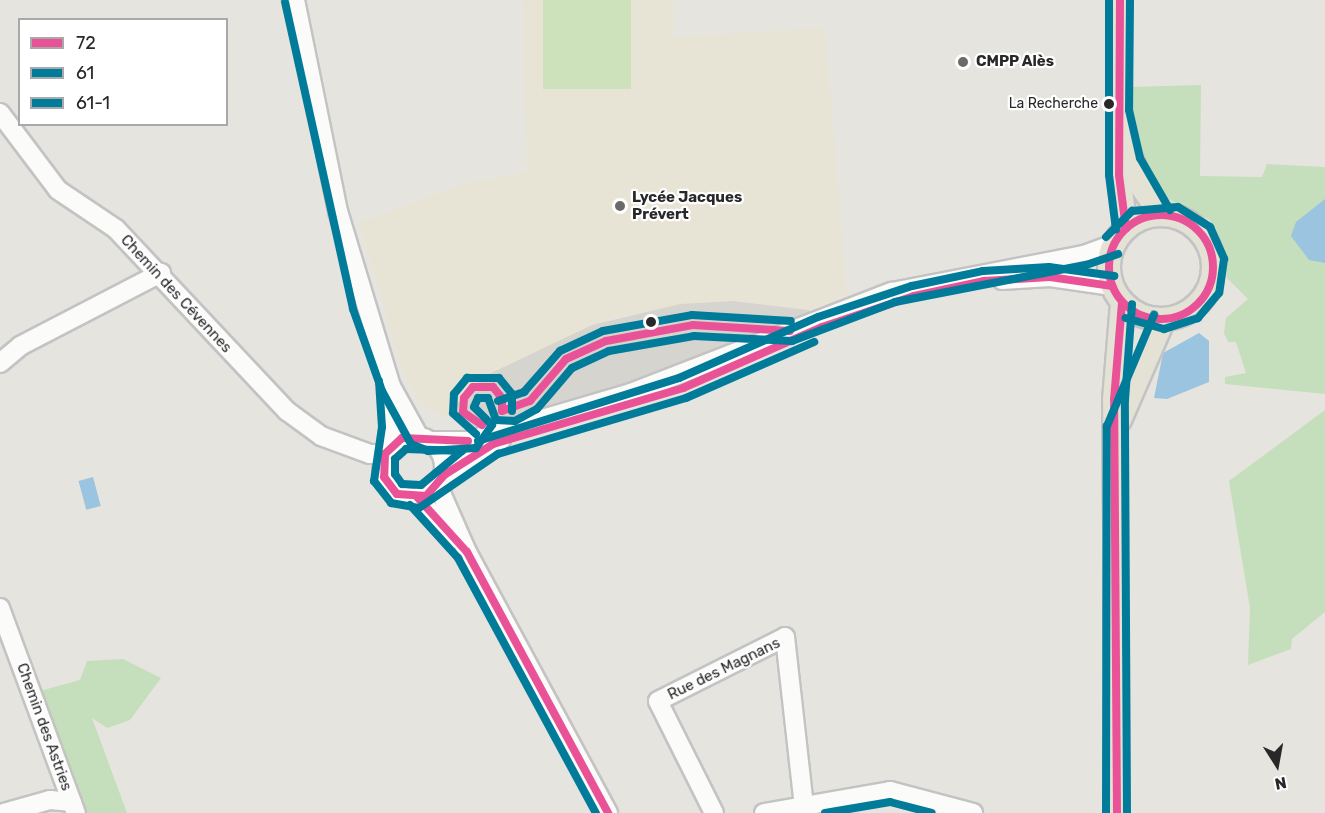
<!DOCTYPE html>
<html>
<head>
<meta charset="utf-8">
<style>
	body { margin:0 }
	#map { position:relative; width:1325px; height:813px; overflow:hidden; background:#e6e4df; font-family:Rubik,sans-serif }
	div>[style] { position:absolute }
	.education>* { inset:0; background:#e8e4d5 }
	.green>* { inset:0; background:#c5debb }
	.pitch>* { inset:0; background:#cde2ba; transform-origin:0 0 }
	.plaza>* { inset:0; background:#d6d4cf }
	.water>* { inset:0; background:#9ac4e0; transform-origin:0 0 }
	.roads { filter:drop-shadow(2px 0 #c4c3c4) drop-shadow(-2px 0 #c4c3c4) drop-shadow(0 2px #c4c3c4) drop-shadow(0 -2px #c4c3c4) }
	.minor>* { height:18px; margin:-9px; padding:0 9px; transform-origin:9px; border-radius:9px; background:#fbfbfa }
	.minor>.ring { margin:-9px; padding:0; box-sizing:content-box; background:none; border:18px solid #fbfbfa; border-radius:50% }
	.major>* { height:22px; margin:-11px; padding:0 11px; transform-origin:11px; border-radius:11px; background:#e3e2d5 }
	.major>.ring { margin:-11px; padding:0; box-sizing:content-box; background:none; border:22px solid #e3e2d5; border-radius:50% }
	.bus-1>* { height:8px; margin:-4px; padding:0 4px; transform-origin:4px; border-radius:4px; background:#ea5297 }
	.bus-1>.ring { margin:-4px; padding:0; box-sizing:content-box; background:none; border:8px solid #ea5297; border-radius:50% }
	.bus-2>* { height:8px; margin:-4px; padding:0 4px; transform-origin:4px; border-radius:4px; background:#007b99 }
	.bus-3>* { height:8px; margin:-4px; padding:0 4px; transform-origin:4px; border-radius:4px; background:#007b99 }
	.dots>* { width:16px; height:16px; translate:-50% -50%; box-sizing:border-box; border:3px solid #fff; border-radius:50% }
	span { translate:-50% -50%; white-space:nowrap; text-align:center; line-height:1.15; -webkit-text-stroke:4.5px #fff; paint-order:stroke }
	.bus-label { font-size:14px; color:#282828 }
	.right { translate:-100% -50%; text-align:right }
	.poi-label { font-size:15px; color:#282828; font-weight:700 }
	.left { translate:0 -50%; text-align:left }
	.street-label { font-size:15px; color:#282828 }
	.legend { position:absolute; left:18px; top:18px; width:210px; height:108px; box-sizing:border-box; background:#fff; border:2px solid #a9a9a9; margin:0; padding:8px 10px; list-style:none; font-size:18px; color:#282828 }
	.legend li { display:flex; align-items:center; gap:12px; height:30px }
	.legend b { width:30px; border:2px solid #a9a9a9 }
	.north { position:absolute; left:1247px; top:735px; width:60px; height:60px; -webkit-text-stroke:4px #fff; paint-order:stroke; rotate:169deg; font-size:16px; font-weight:700; line-height:24px; text-align:center; color:#282828 }
	.north::after { content:''; display:block; margin:auto; width:21px; height:27px; background:#282828; clip-path:polygon(50% 0,100% 100%,50% 72%,0 100%) }
</style>
</head>
<body>
<div id="map">
	<div class="education">
		<div style="clip-path:polygon(522px 0,673px 0,674px 37px,825px 28px,847px 295px,809px 310px,733px 301px,616px 317px,483px 377px,444px 419px,419px 400px,404px 376px,359px 223px,463px 184px,527px 172px)"></div>
	</div>
	<div class="green">
		<div style="clip-path:polygon(1201px 85px,1200px 176px,1262px 177px,1267px 164px,1325px 167px,1325px 394px,1225px 384px,1225px 377px,1246px 373px,1236px 342px,1228px 342px,1224px 333px,1226px 318px,1248px 299px,1227px 278px,1222px 244px,1210px 220px,1160px 195px,1132px 144px,1130px 126px,1129px 87px)"></div>
		<div style="clip-path:polygon(1325px 410px,1325px 612px,1292px 639px,1291px 649px,1248px 665px,1250px 608px,1229px 481px)"></div>
		<div style="clip-path:polygon(123px 659px,161px 678px,130px 720px,107px 728px,92px 718px,127px 813px,85px 813px,40px 691px,80px 680px,87px 661px)"></div>
	</div>
	<div class="pitch">
		<div style="left:543px;top:0;width:88px;height:89px"></div>
	</div>
	<div class="plaza">
		<div style="clip-path:polygon(733px 301px,809px 310px,811px 321px,712px 360px,478px 434px,450px 411px,483px 377px,592px 325px,680px 304px)"></div>
	</div>
	<div class="water">
		<div style="clip-path:polygon(1325px 199px,1325px 263px,1309px 260px,1291px 236px,1296px 222px)"></div>
		<div style="clip-path:polygon(1199px 333px,1209px 341px,1209px 382px,1167px 399px,1154px 398px,1163px 353px)"></div>
		<div style="left:93px;top:477px;width:30px;height:15px;rotate:75deg"></div>
	</div>
	<div class="roads">
		<div class="minor">
			<div style="left:295px;top:0;width:215px;rotate:78.5deg"></div>
			<div style="left:338px;top:211px;width:183px;rotate:73.2deg"></div>
			<div style="left:391px;top:386px;width:63px;rotate:92.7deg"></div>
			<div style="left:0;top:113px;width:96px;rotate:53deg"></div>
			<div style="left:58px;top:190px;width:70px;rotate:33.9deg"></div>
			<div style="left:116px;top:229px;width:250px;rotate:46.8deg"></div>
			<div style="left:287px;top:411px;width:42px;rotate:36.3deg"></div>
			<div style="left:321px;top:436px;width:52px;rotate:20.2deg"></div>
			<div style="left:370px;top:454px;width:15px"></div>
			<div style="left:1002px;top:280px;width:48px;rotate:-3.6deg"></div>
			<div style="left:1050px;top:277px;width:63px;rotate:8.3deg"></div>
			<div style="left:0;top:363px;width:26px;rotate:-40deg"></div>
			<div style="left:20px;top:346px;width:159px;rotate:-27.4deg"></div>
			<div style="left:392px;top:388px;width:56px;rotate:61.1deg"></div>
			<div class="ring" style="left:382px;top:436px;width:44px;height:44px"></div>
			<div style="left:431px;top:441px;width:37px"></div>
			<div style="left:468px;top:441px;width:170px;rotate:-16.4deg"></div>
			<div style="left:631px;top:393px;width:280px;rotate:-21.2deg"></div>
			<div style="left:892px;top:292px;width:196px;rotate:-10.9deg"></div>
			<div style="left:1084px;top:255px;width:32px;rotate:-20deg"></div>
			<div style="left:444px;top:475px;width:67px;rotate:-31.6deg"></div>
			<div style="left:438px;top:486px;width:72px;rotate:66.3deg"></div>
			<div style="left:467px;top:552px;width:297px;rotate:61.6deg"></div>
			<div style="left:418px;top:498px;width:55px;rotate:47.9deg"></div>
			<div style="left:0;top:608px;width:219px;rotate:69.7deg"></div>
			<div style="left:4px;top:813px;width:48px;rotate:-15.8deg"></div>
			<div style="left:50px;top:800px;width:22px;rotate:5deg"></div>
			<div style="left:714px;top:813px;width:125px;rotate:-116.6deg"></div>
			<div style="left:658px;top:701px;width:142px;rotate:-26.7deg"></div>
			<div style="left:785px;top:637px;width:170px;rotate:83.6deg"></div>
			<div style="left:764px;top:813px;width:128px;rotate:-9.9deg"></div>
			<div style="left:890px;top:791px;width:86px;rotate:14.8deg"></div>
		</div>
		<div class="major">
			<div style="left:1120px;top:0;width:175px;rotate:90.3deg"></div>
			<div style="left:1119px;top:175px;width:54px;rotate:82.6deg"></div>
			<div style="left:1125px;top:142px;width:50px;rotate:69deg"></div>
			<div style="left:1143px;top:189px;width:32px;rotate:55deg"></div>
			<div class="ring" style="left:1109px;top:215px;width:82px;height:82px"></div>
			<div style="left:1120px;top:420px;width:110px;rotate:-66.5deg"></div>
			<div style="left:1117px;top:813px;width:413px;rotate:-90.4deg"></div>
			<div style="left:1114px;top:400px;width:97px;rotate:-85.3deg"></div>
		</div>
	</div>
	<div class="bus-1">
		<div style="left:1120px;top:0;width:175px;rotate:90.3deg"></div>
		<div style="left:1119px;top:175px;width:54px;rotate:82.6deg"></div>
		<div class="ring" style="left:1109px;top:215px;width:96px;height:96px"></div>
		<div style="left:502px;top:411px;width:30px;rotate:-20deg"></div>
		<div style="left:530px;top:401px;width:55px;rotate:-49.4deg"></div>
		<div style="left:566px;top:359px;width:44px;rotate:-24.2deg"></div>
		<div style="left:606px;top:341px;width:88px;rotate:-10.4deg"></div>
		<div style="left:693px;top:325px;width:97px;rotate:3.5deg"></div>
		<div style="left:482px;top:425px;width:23px;rotate:-146deg"></div>
		<div style="left:463px;top:412px;width:14px;rotate:-86deg"></div>
		<div style="left:464px;top:398px;width:14px;rotate:-51deg"></div>
		<div style="left:473px;top:387px;width:20px"></div>
		<div style="left:493px;top:387px;width:14px;rotate:51deg"></div>
		<div style="left:502px;top:398px;width:13px;rotate:90deg"></div>
		<div style="left:468px;top:441px;width:66px;rotate:-177.4deg"></div>
		<div style="left:402px;top:438px;width:23px;rotate:137deg"></div>
		<div style="left:385px;top:454px;width:23px;rotate:92deg"></div>
		<div style="left:384px;top:477px;width:21px;rotate:53deg"></div>
		<div style="left:397px;top:494px;width:29px;rotate:4deg"></div>
		<div style="left:426px;top:496px;width:28px;rotate:-49deg"></div>
		<div style="left:444px;top:475px;width:58px;rotate:-32.3deg"></div>
		<div style="left:493px;top:444px;width:198px;rotate:-16.4deg"></div>
		<div style="left:683px;top:388px;width:152px;rotate:-23.7deg"></div>
		<div style="left:822px;top:327px;width:97px;rotate:-18.6deg"></div>
		<div style="left:914px;top:296px;width:72px;rotate:-12.1deg"></div>
		<div style="left:984px;top:281px;width:66px;rotate:-3.5deg"></div>
		<div style="left:1050px;top:277px;width:63px;rotate:8.3deg"></div>
		<div style="left:418px;top:498px;width:73px;rotate:47.8deg"></div>
		<div style="left:467px;top:552px;width:297px;rotate:61.6deg"></div>
		<div style="left:1117px;top:813px;width:413px;rotate:-90.4deg"></div>
		<div style="left:1114px;top:400px;width:97px;rotate:-85.3deg"></div>
	</div>
	<div class="bus-2">
		<div style="left:1109px;top:0;width:175px;rotate:90deg"></div>
		<div style="left:1109px;top:175px;width:55px;rotate:82.7deg"></div>
		<div style="left:285px;top:2px;width:314px;rotate:77.5deg"></div>
		<div style="left:353px;top:309px;width:87px;rotate:70.5deg"></div>
		<div style="left:382px;top:391px;width:60px;rotate:61.3deg"></div>
		<div style="left:411px;top:444px;width:18px;rotate:22deg"></div>
		<div style="left:428px;top:451px;width:48px;rotate:-3.6deg"></div>
		<div style="left:476px;top:448px;width:28px;rotate:-55deg"></div>
		<div style="left:492px;top:425px;width:25px;rotate:-135deg"></div>
		<div style="left:474px;top:407px;width:10px;rotate:-66deg"></div>
		<div style="left:478px;top:398px;width:10px"></div>
		<div style="left:488px;top:398px;width:23px;rotate:70deg"></div>
		<div style="left:496px;top:420px;width:19px;rotate:3deg"></div>
		<div style="left:515px;top:421px;width:25px;rotate:-29deg"></div>
		<div style="left:537px;top:409px;width:54px;rotate:-49.5deg"></div>
		<div style="left:572px;top:368px;width:41px;rotate:-24.7deg"></div>
		<div style="left:609px;top:351px;width:86px;rotate:-10deg"></div>
		<div style="left:694px;top:336px;width:98px;rotate:2.9deg"></div>
		<div style="left:792px;top:341px;width:110px;rotate:-20.7deg"></div>
		<div style="left:895px;top:302px;width:195px;rotate:-11deg"></div>
		<div style="left:1086px;top:265px;width:34px;rotate:-19deg"></div>
		<div style="left:379px;top:381px;width:46px;rotate:86.3deg"></div>
		<div style="left:382px;top:427px;width:55px;rotate:98.4deg"></div>
		<div style="left:374px;top:481px;width:28px;rotate:52deg"></div>
		<div style="left:391px;top:503px;width:28px;rotate:10deg"></div>
		<div style="left:419px;top:508px;width:96px;rotate:-34.4deg"></div>
		<div style="left:498px;top:454px;width:196px;rotate:-16.6deg"></div>
		<div style="left:686px;top:398px;width:140px;rotate:-23.6deg"></div>
		<div style="left:410px;top:505px;width:72px;rotate:47.8deg"></div>
		<div style="left:458px;top:558px;width:290px;rotate:61.6deg"></div>
		<div style="left:825px;top:813px;width:66px;rotate:-9.6deg"></div>
		<div style="left:890px;top:802px;width:43px;rotate:14.7deg"></div>
		<div style="left:1127px;top:813px;width:413px;rotate:-90.3deg"></div>
		<div style="left:1125px;top:400px;width:96px;rotate:-85.8deg"></div>
	</div>
	<div class="bus-3">
		<div style="left:1130px;top:0;width:110px;rotate:90.5deg"></div>
		<div style="left:1129px;top:110px;width:49px;rotate:77.1deg"></div>
		<div style="left:1140px;top:158px;width:60px;rotate:60deg"></div>
		<div style="left:1106px;top:237px;width:37px;rotate:-45deg"></div>
		<div style="left:1132px;top:211px;width:46px;rotate:-5deg"></div>
		<div style="left:1178px;top:207px;width:38px;rotate:32deg"></div>
		<div style="left:1210px;top:227px;width:35px;rotate:66deg"></div>
		<div style="left:1224px;top:259px;width:34px;rotate:98deg"></div>
		<div style="left:1219px;top:293px;width:33px;rotate:130deg"></div>
		<div style="left:1198px;top:318px;width:36px;rotate:162deg"></div>
		<div style="left:1164px;top:329px;width:40px;rotate:-164deg"></div>
		<div style="left:498px;top:401px;width:28px;rotate:-19deg"></div>
		<div style="left:524px;top:392px;width:55px;rotate:-48.7deg"></div>
		<div style="left:560px;top:351px;width:47px;rotate:-24.9deg"></div>
		<div style="left:603px;top:331px;width:90px;rotate:-10.2deg"></div>
		<div style="left:692px;top:315px;width:99px;rotate:3.5deg"></div>
		<div style="left:476px;top:434px;width:31px;rotate:-138deg"></div>
		<div style="left:453px;top:413px;width:19px;rotate:-87deg"></div>
		<div style="left:454px;top:394px;width:21px;rotate:-51deg"></div>
		<div style="left:467px;top:378px;width:32px"></div>
		<div style="left:499px;top:378px;width:21px;rotate:51deg"></div>
		<div style="left:512px;top:394px;width:17px;rotate:90deg"></div>
		<div style="left:478px;top:441px;width:211px;rotate:-17.4deg"></div>
		<div style="left:679px;top:378px;width:152px;rotate:-23.7deg"></div>
		<div style="left:818px;top:317px;width:99px;rotate:-18.3deg"></div>
		<div style="left:912px;top:286px;width:73px;rotate:-11.9deg"></div>
		<div style="left:983px;top:271px;width:66px;rotate:-3.5deg"></div>
		<div style="left:1049px;top:267px;width:66px;rotate:7.9deg"></div>
		<div style="left:406px;top:449px;width:56px;rotate:2deg"></div>
		<div style="left:462px;top:451px;width:53px;rotate:140.3deg"></div>
		<div style="left:421px;top:485px;width:19px;rotate:-177deg"></div>
		<div style="left:402px;top:484px;width:12px;rotate:-125deg"></div>
		<div style="left:395px;top:474px;width:15px;rotate:-90deg"></div>
		<div style="left:395px;top:459px;width:15px;rotate:-42deg"></div>
		<div style="left:1106px;top:813px;width:387px;rotate:-89.9deg"></div>
		<div style="left:1107px;top:426px;width:121px;rotate:-67.1deg"></div>
	</div>
	<div class="dots">
		<div style="left:963px;top:62px;background:#6a6a68"></div>
		<div style="left:1109px;top:104px;background:#282828"></div>
		<div style="left:620px;top:206px;background:#6a6a68"></div>
		<div style="left:651px;top:322px;background:#282828"></div>
	</div>
	<div class="bus-label">
		<span class="right" style="left:1098px;top:104px">La Recherche</span>
	</div>
	<div class="poi-label">
		<span class="left" style="left:976px;top:62px">CMPP Alès</span>
		<span class="left" style="left:632px;top:206px">Lycée Jacques<br>Prévert</span>
	</div>
	<div class="street-label">
		<span style="left:176px;top:294px;rotate:47deg">Chemin des Cévennes</span>
		<span style="left:724px;top:669px;rotate:-26deg">Rue des Magnans</span>
		<span style="left:44px;top:727px;rotate:70deg">Chemin des Astries</span>
	</div>
	<ul class="legend">
	<li><b style="height:8px;background:#ea5297"></b>72</li>
	<li><b style="height:8px;background:#007b99"></b>61</li>
	<li><b style="height:8px;background:#007b99"></b>61-1</li>
	</ul>
	<div class="north">N</div>
</div>
</body>
</html>
